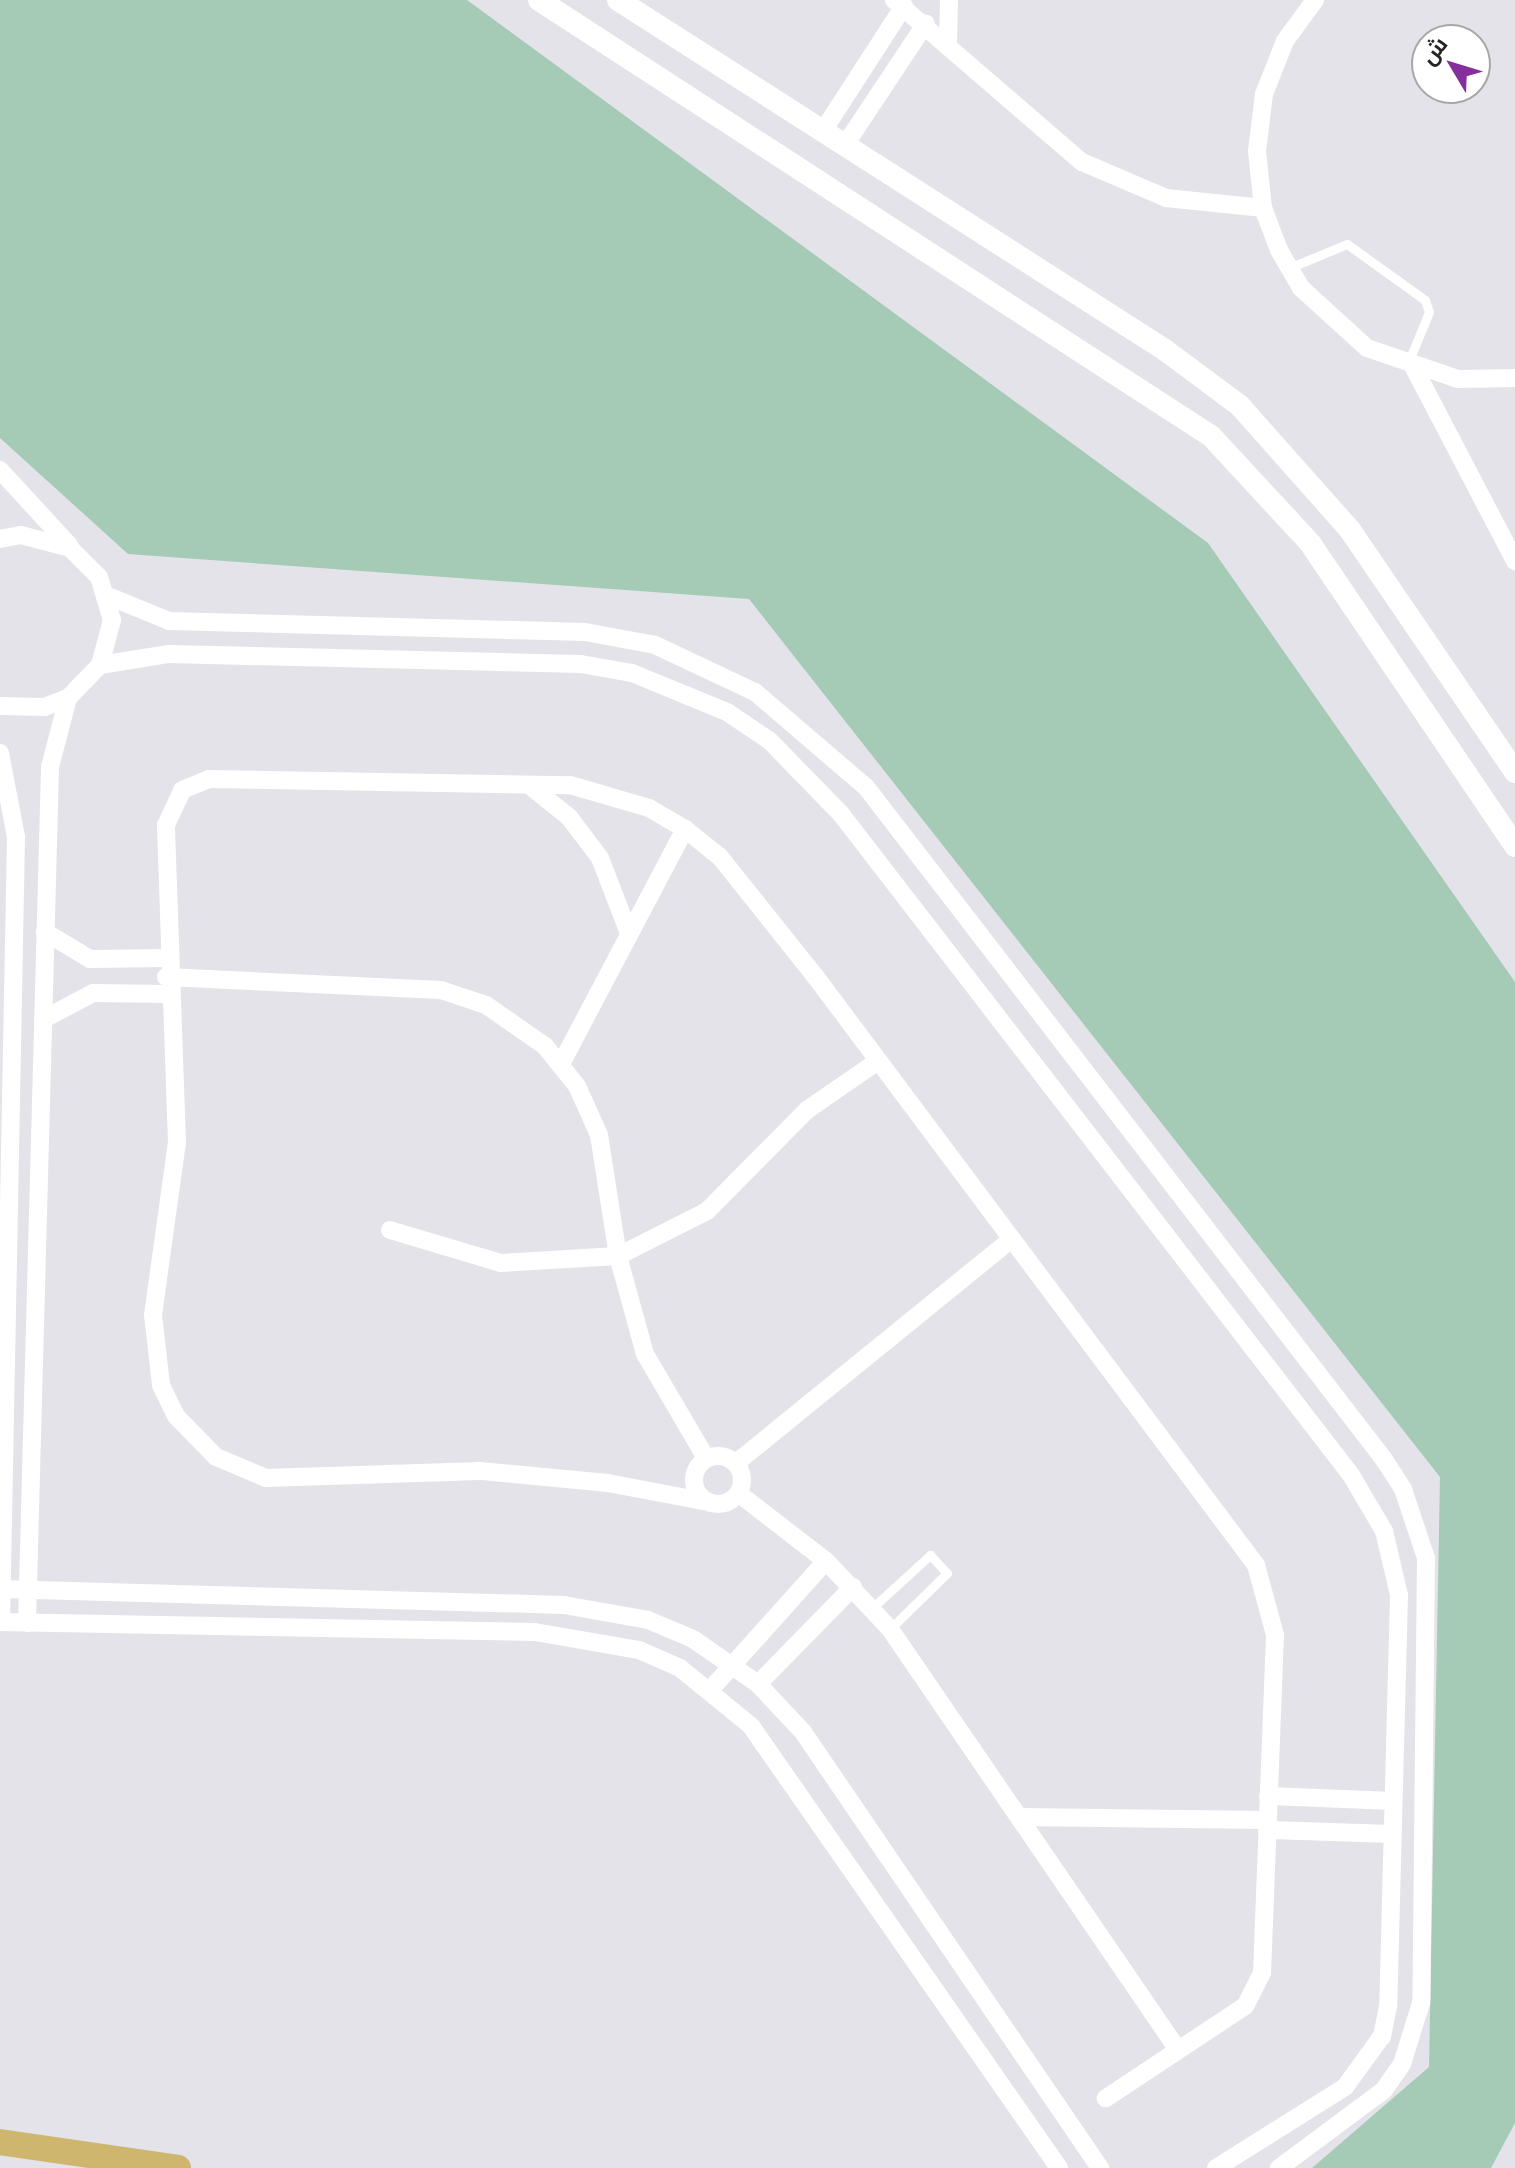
<!DOCTYPE html>
<html>
<head>
<meta charset="utf-8">
<style>
	body { margin:0 }
	#map { position:relative; width:1515px; height:2168px; overflow:hidden; background:#e3e3e9; font-family:Ubuntu,Cairo,sans-serif }
	div>[style] { position:absolute }
	.green>* { inset:0; background:#a5cbb6 }
	.service>* { height:9px; margin:-4.5px; padding:0 4.5px; transform-origin:4.5px; border-radius:4.5px; background:#fff }
	.minor>* { height:18px; margin:-9px; padding:0 9px; transform-origin:9px; border-radius:9px; background:#fff }
	.minor>.ring { margin:-9px; padding:0; box-sizing:content-box; background:none; border:18px solid #fff; border-radius:50% }
	.tertiary>* { height:22px; margin:-11px; padding:0 11px; transform-origin:11px; border-radius:11px; background:#fff }
	.primary>* { height:26px; margin:-13px; padding:0 13px; transform-origin:13px; border-radius:13px; background:#ceb66e }
	span { translate:-50% -50%; white-space:nowrap; text-align:center; line-height:1.15; -webkit-text-stroke:7px #fff; paint-order:stroke }
	.north { position:absolute; left:1411px; top:24px; width:80px; height:80px; box-sizing:border-box; background:#fff; border:2px solid #a7a7a8; border-radius:50%; rotate:308deg; font-size:22px; font-weight:700; line-height:32px; text-align:center; color:#242426 }
	.north::after { content:''; display:block; margin:auto; width:28px; height:36px; background:#852f9c; clip-path:polygon(50% 0,100% 100%,50% 72%,0 100%) }
</style>
</head>
<body>
<div id="map">
	<div class="green">
		<div style="clip-path:polygon(0 0,467px 0,1208px 543px,1515px 982px,1515px 2123px,1491px 2168px,1312px 2168px,1429px 2067px,1440px 1477px,749px 599px,128px 554px,0 438px)"></div>
	</div>
	<div class="service">
		<div style="left:1289px;top:268px;width:63px;rotate:-22.5deg"></div>
		<div style="left:1347px;top:244px;width:96px;rotate:35.7deg"></div>
		<div style="left:1425px;top:300px;width:13px;rotate:72deg"></div>
		<div style="left:1429px;top:312px;width:55px;rotate:112.4deg"></div>
		<div style="left:872px;top:1608px;width:79px;rotate:-42.4deg"></div>
		<div style="left:930px;top:1555px;width:25px;rotate:47deg"></div>
		<div style="left:947px;top:1573px;width:80px;rotate:135.5deg"></div>
	</div>
	<div class="minor">
		<div style="left:894px;top:0;width:248px;rotate:40.8deg"></div>
		<div style="left:1082px;top:162px;width:91px;rotate:23.2deg"></div>
		<div style="left:1166px;top:198px;width:98px;rotate:5.9deg"></div>
		<div style="left:1315px;top:0;width:51px;rotate:126.2deg"></div>
		<div style="left:1285px;top:41px;width:57px;rotate:111.6deg"></div>
		<div style="left:1264px;top:94px;width:57px;rotate:97deg"></div>
		<div style="left:1257px;top:151px;width:57px;rotate:84deg"></div>
		<div style="left:1263px;top:208px;width:45px;rotate:69.1deg"></div>
		<div style="left:1279px;top:250px;width:44px;rotate:59.9deg"></div>
		<div style="left:1301px;top:288px;width:89px;rotate:42.3deg"></div>
		<div style="left:1367px;top:348px;width:96px;rotate:18.8deg"></div>
		<div style="left:1458px;top:379px;width:57px;rotate:-1deg"></div>
		<div style="left:948px;top:43px;width:43px;rotate:-88.7deg"></div>
		<div style="left:823px;top:131px;width:149px;rotate:-57.1deg"></div>
		<div style="left:845px;top:145px;width:146px;rotate:-56.4deg"></div>
		<div style="left:1414px;top:368px;width:218px;rotate:62.4deg"></div>
		<div style="left:0;top:470px;width:102px;rotate:47.4deg"></div>
		<div style="left:0;top:539px;width:21px;rotate:-11deg"></div>
		<div style="left:21px;top:535px;width:51px;rotate:14.9deg"></div>
		<div style="left:70px;top:548px;width:41px;rotate:45deg"></div>
		<div style="left:99px;top:577px;width:45px;rotate:73.2deg"></div>
		<div style="left:112px;top:620px;width:47px;rotate:104.9deg"></div>
		<div style="left:100px;top:665px;width:46px;rotate:134.1deg"></div>
		<div style="left:68px;top:698px;width:25px;rotate:159deg"></div>
		<div style="left:45px;top:707px;width:45px;rotate:-178.7deg"></div>
		<div style="left:108px;top:596px;width:66px;rotate:22.3deg"></div>
		<div style="left:169px;top:621px;width:416px;rotate:1.5deg"></div>
		<div style="left:585px;top:632px;width:71px;rotate:10.5deg"></div>
		<div style="left:655px;top:645px;width:110px;rotate:25.2deg"></div>
		<div style="left:755px;top:692px;width:146px;rotate:40.6deg"></div>
		<div style="left:866px;top:787px;width:847px;rotate:52.39deg"></div>
		<div style="left:1383px;top:1458px;width:37px;rotate:57deg"></div>
		<div style="left:1403px;top:1489px;width:73px;rotate:71.6deg"></div>
		<div style="left:1426px;top:1558px;width:445px;rotate:90.6deg"></div>
		<div style="left:1421px;top:2003px;width:64px;rotate:107.3deg"></div>
		<div style="left:1402px;top:2064px;width:32px;rotate:125deg"></div>
		<div style="left:1384px;top:2090px;width:131px;rotate:143.4deg"></div>
		<div style="left:100px;top:665px;width:70px;rotate:-9.1deg"></div>
		<div style="left:169px;top:654px;width:412px;rotate:1.4deg"></div>
		<div style="left:581px;top:664px;width:52px;rotate:10deg"></div>
		<div style="left:632px;top:673px;width:103px;rotate:22.3deg"></div>
		<div style="left:727px;top:712px;width:52px;rotate:34deg"></div>
		<div style="left:770px;top:741px;width:102px;rotate:45.8deg"></div>
		<div style="left:841px;top:814px;width:835px;rotate:52.35deg"></div>
		<div style="left:1351px;top:1475px;width:65px;rotate:59.5deg"></div>
		<div style="left:1384px;top:1531px;width:66px;rotate:76.8deg"></div>
		<div style="left:1399px;top:1595px;width:411px;rotate:91.5deg"></div>
		<div style="left:1388px;top:2006px;width:31px;rotate:101deg"></div>
		<div style="left:1382px;top:2036px;width:63px;rotate:126deg"></div>
		<div style="left:1345px;top:2087px;width:152px;rotate:147.9deg"></div>
		<div style="left:0;top:753px;width:86px;rotate:79.2deg"></div>
		<div style="left:16px;top:837px;width:785px;rotate:91.09deg"></div>
		<div style="left:529px;top:785px;width:51px;rotate:38.7deg"></div>
		<div style="left:569px;top:817px;width:51px;rotate:52.9deg"></div>
		<div style="left:600px;top:858px;width:78px;rotate:69deg"></div>
		<div style="left:45px;top:932px;width:52px;rotate:31deg"></div>
		<div style="left:90px;top:959px;width:75px;rotate:-0.8deg"></div>
		<div style="left:166px;top:977px;width:275px;rotate:2.7deg"></div>
		<div style="left:441px;top:990px;width:47px;rotate:18.4deg"></div>
		<div style="left:486px;top:1005px;width:72px;rotate:34.8deg"></div>
		<div style="left:545px;top:1046px;width:51px;rotate:51.3deg"></div>
		<div style="left:577px;top:1086px;width:54px;rotate:65.8deg"></div>
		<div style="left:599px;top:1135px;width:122px;rotate:81.1deg"></div>
		<div style="left:618px;top:1256px;width:102px;rotate:74.6deg"></div>
		<div style="left:645px;top:1354px;width:121px;rotate:59.6deg"></div>
		<div style="left:44px;top:1019px;width:55px;rotate:-28deg"></div>
		<div style="left:93px;top:993px;width:75px;rotate:0.8deg"></div>
		<div style="left:561px;top:1064px;width:266px;rotate:-62.2deg"></div>
		<div style="left:390px;top:1230px;width:116px;rotate:16.6deg"></div>
		<div style="left:501px;top:1263px;width:117px;rotate:-3.4deg"></div>
		<div style="left:618px;top:1256px;width:100px;rotate:-26.8deg"></div>
		<div style="left:707px;top:1211px;width:142px;rotate:-45.3deg"></div>
		<div style="left:807px;top:1110px;width:86px;rotate:-34.6deg"></div>
		<div class="ring" style="left:694px;top:1456px;width:30px;height:30px"></div>
		<div style="left:736px;top:1463px;width:355px;rotate:-39.1deg"></div>
		<div style="left:738px;top:1493px;width:111px;rotate:37.7deg"></div>
		<div style="left:826px;top:1561px;width:93px;rotate:46.7deg"></div>
		<div style="left:890px;top:1629px;width:510px;rotate:55.62deg"></div>
		<div style="left:703px;top:1501px;width:97px;rotate:-169.3deg"></div>
		<div style="left:608px;top:1483px;width:129px;rotate:-174.6deg"></div>
		<div style="left:480px;top:1471px;width:214px;rotate:178.1deg"></div>
		<div style="left:266px;top:1478px;width:54px;rotate:-157.2deg"></div>
		<div style="left:216px;top:1457px;width:57px;rotate:-134.3deg"></div>
		<div style="left:176px;top:1416px;width:34px;rotate:-116deg"></div>
		<div style="left:161px;top:1385px;width:70px;rotate:-96.5deg"></div>
		<div style="left:153px;top:1315px;width:174px;rotate:-82.1deg"></div>
		<div style="left:177px;top:1143px;width:318px;rotate:-92deg"></div>
		<div style="left:166px;top:825px;width:38px;rotate:-65deg"></div>
		<div style="left:182px;top:790px;width:29px;rotate:-22deg"></div>
		<div style="left:209px;top:779px;width:361px;rotate:1deg"></div>
		<div style="left:570px;top:785px;width:82px;rotate:16.2deg"></div>
		<div style="left:649px;top:808px;width:42px;rotate:30.3deg"></div>
		<div style="left:685px;top:829px;width:45px;rotate:38.7deg"></div>
		<div style="left:720px;top:857px;width:152px;rotate:51.4deg"></div>
		<div style="left:815px;top:976px;width:736px;rotate:53.18deg"></div>
		<div style="left:1256px;top:1565px;width:73px;rotate:74.8deg"></div>
		<div style="left:1275px;top:1635px;width:338px;rotate:92.2deg"></div>
		<div style="left:1262px;top:1973px;width:37px;rotate:117deg"></div>
		<div style="left:1245px;top:2006px;width:167px;rotate:146.5deg"></div>
		<div style="left:0;top:1589px;width:564px;rotate:1.62deg"></div>
		<div style="left:564px;top:1605px;width:85px;rotate:10.1deg"></div>
		<div style="left:648px;top:1620px;width:49px;rotate:22.9deg"></div>
		<div style="left:693px;top:1639px;width:79px;rotate:34.7deg"></div>
		<div style="left:758px;top:1684px;width:66px;rotate:46.8deg"></div>
		<div style="left:803px;top:1732px;width:528px;rotate:55.74deg"></div>
		<div style="left:0;top:1622px;width:535px;rotate:1.07deg"></div>
		<div style="left:535px;top:1632px;width:106px;rotate:9.8deg"></div>
		<div style="left:639px;top:1650px;width:45px;rotate:23.7deg"></div>
		<div style="left:680px;top:1668px;width:92px;rotate:39.2deg"></div>
		<div style="left:751px;top:1726px;width:539px;rotate:55.13deg"></div>
		<div style="left:27px;top:1623px;width:856px;rotate:-88.46deg"></div>
		<div style="left:50px;top:767px;width:71px;rotate:-75.4deg"></div>
		<div style="left:758px;top:1684px;width:136px;rotate:-45.6deg"></div>
		<div style="left:711px;top:1689px;width:172px;rotate:-48.1deg"></div>
		<div style="left:1268px;top:1796px;width:125px;rotate:2.3deg"></div>
		<div style="left:1019px;top:1817px;width:248px;rotate:0.7deg"></div>
		<div style="left:1267px;top:1830px;width:125px;rotate:1.8deg"></div>
	</div>
	<div class="tertiary">
		<div style="left:539px;top:0;width:801px;rotate:32.98deg"></div>
		<div style="left:1211px;top:436px;width:146px;rotate:47.2deg"></div>
		<div style="left:1310px;top:543px;width:366px;rotate:55.9deg"></div>
		<div style="left:618px;top:0;width:649px;rotate:32.61deg"></div>
		<div style="left:1165px;top:350px;width:94px;rotate:36.7deg"></div>
		<div style="left:1240px;top:406px;width:166px;rotate:48.4deg"></div>
		<div style="left:1350px;top:530px;width:293px;rotate:55.7deg"></div>
	</div>
	<div class="primary">
		<div style="left:0;top:2142px;width:180px;rotate:8.3deg"></div>
	</div>
	<div class="north">ش</div>
</div>
</body>
</html>
